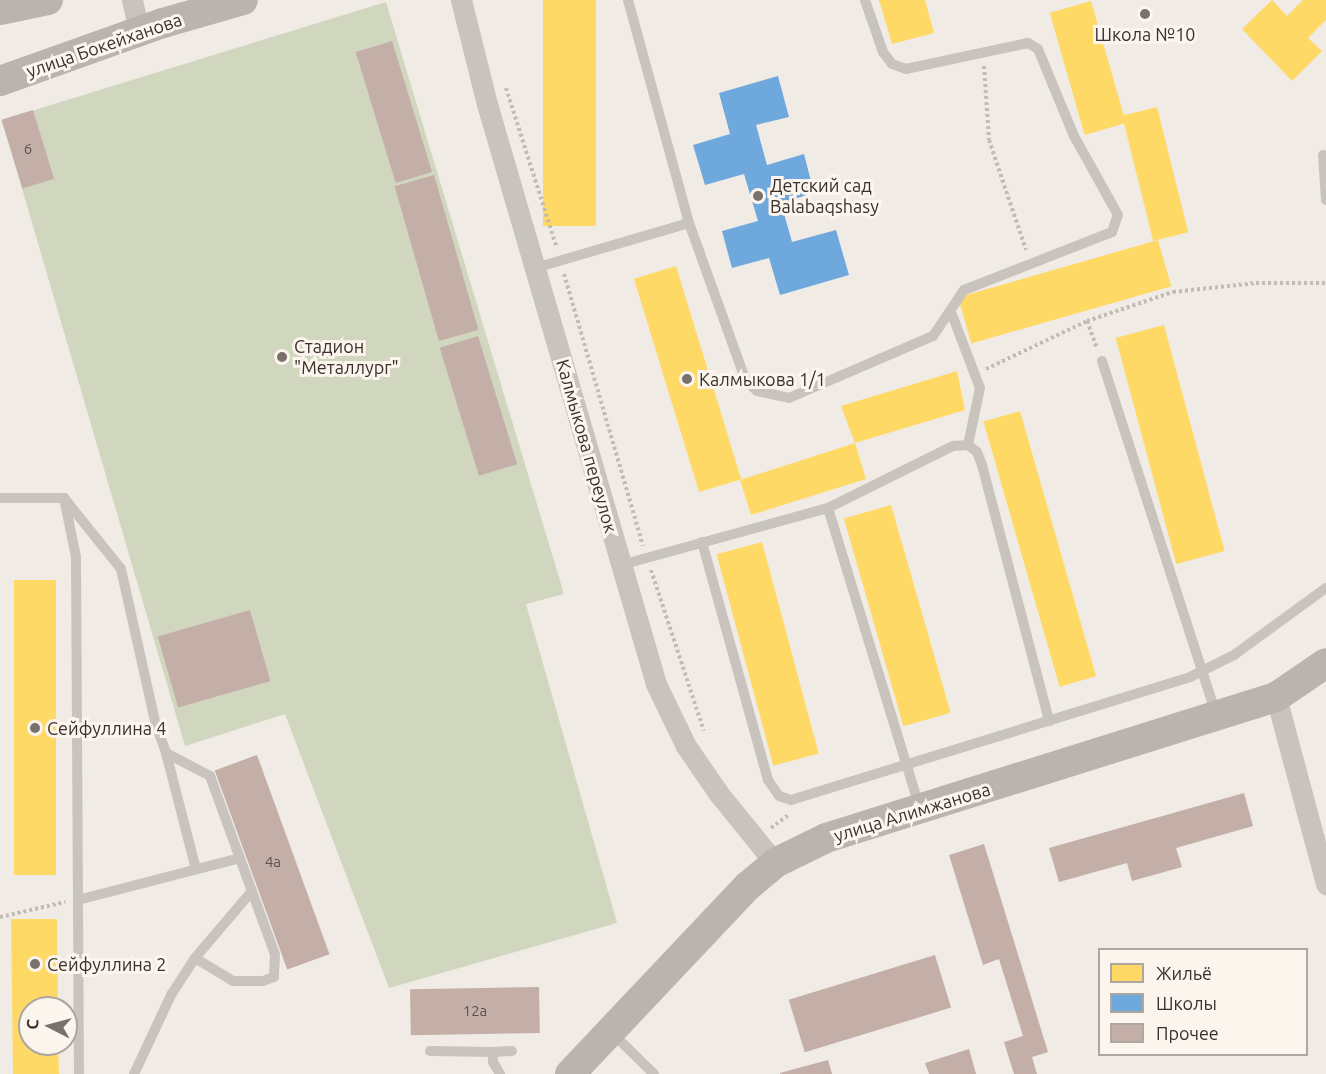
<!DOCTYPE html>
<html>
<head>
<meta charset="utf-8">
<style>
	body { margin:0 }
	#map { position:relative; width:1326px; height:1074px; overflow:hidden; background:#f0ebe5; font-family:Ubuntu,sans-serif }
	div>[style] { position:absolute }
	.green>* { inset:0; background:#d1d6bf }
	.homes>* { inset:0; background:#ffd966; transform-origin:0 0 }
	.schools>* { inset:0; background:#6fa8dc }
	.building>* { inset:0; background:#c3afa7; transform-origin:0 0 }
	.path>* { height:4px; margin-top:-2px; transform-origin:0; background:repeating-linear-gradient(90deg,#c2bbb6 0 3px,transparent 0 6px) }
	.lane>* { height:10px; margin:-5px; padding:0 5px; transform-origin:5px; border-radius:5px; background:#c9c3be }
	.street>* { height:21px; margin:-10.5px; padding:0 10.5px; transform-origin:10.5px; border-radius:10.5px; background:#c9c3be }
	.secondary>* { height:30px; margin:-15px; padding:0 15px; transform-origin:15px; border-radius:15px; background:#bab3ae }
	.dots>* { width:16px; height:16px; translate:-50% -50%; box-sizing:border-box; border:3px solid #fbf5ee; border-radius:50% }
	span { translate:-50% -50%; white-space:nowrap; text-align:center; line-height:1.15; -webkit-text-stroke:6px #fbf5ee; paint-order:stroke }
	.number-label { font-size:15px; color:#5d504a }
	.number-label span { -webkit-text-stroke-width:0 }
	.poi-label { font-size:18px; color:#3b302b }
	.left { translate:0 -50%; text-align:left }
	.street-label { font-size:18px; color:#3b302b }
	.legend { position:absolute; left:1098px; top:948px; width:210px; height:108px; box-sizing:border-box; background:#fbf5ee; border:2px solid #aea6a0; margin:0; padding:8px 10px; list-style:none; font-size:18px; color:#3b302b }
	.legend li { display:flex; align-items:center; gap:12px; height:30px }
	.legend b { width:30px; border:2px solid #aea6a0 }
	.north { position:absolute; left:18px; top:996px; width:60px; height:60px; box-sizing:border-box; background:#fbf5ee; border:2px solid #aea6a0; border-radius:50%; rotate:276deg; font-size:16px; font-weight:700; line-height:24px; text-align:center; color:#3b302b }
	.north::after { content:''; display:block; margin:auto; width:21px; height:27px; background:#7a716c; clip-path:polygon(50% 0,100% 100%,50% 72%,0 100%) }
</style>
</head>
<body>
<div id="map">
	<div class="green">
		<div style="clip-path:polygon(386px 2px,564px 594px,526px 604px,617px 923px,389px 988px,285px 714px,185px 746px,2px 120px)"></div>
	</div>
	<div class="homes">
		<div style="left:543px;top:0;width:53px;height:226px"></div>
		<div style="clip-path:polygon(879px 0,925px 0,934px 33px,892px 44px)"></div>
		<div style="clip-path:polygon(1272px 0,1287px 16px,1303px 0,1326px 0,1326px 20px,1308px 38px,1322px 51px,1292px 81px,1242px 29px)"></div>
		<div style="left:1091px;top:1px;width:127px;height:43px;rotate:74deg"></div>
		<div style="left:1157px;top:107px;width:129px;height:36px;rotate:76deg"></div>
		<div style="left:1158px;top:240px;width:48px;height:208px;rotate:74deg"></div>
		<div style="left:676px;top:266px;width:223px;height:44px;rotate:73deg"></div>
		<div style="left:1164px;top:325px;width:234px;height:50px;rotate:75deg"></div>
		<div style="clip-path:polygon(957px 371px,965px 410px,855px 443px,866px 479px,751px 515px,740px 480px,855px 443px,841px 406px)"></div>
		<div style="left:1020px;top:411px;width:276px;height:38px;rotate:74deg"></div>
		<div style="left:891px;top:505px;width:216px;height:49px;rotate:74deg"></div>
		<div style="left:762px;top:542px;width:219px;height:47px;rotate:75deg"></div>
		<div style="left:14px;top:580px;width:42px;height:295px"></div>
		<div style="clip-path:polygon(11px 919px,57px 919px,58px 1008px,30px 1008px,30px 1044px,58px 1044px,59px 1074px,13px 1074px)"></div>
	</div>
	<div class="schools">
		<div style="clip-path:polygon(778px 76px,789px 117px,756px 125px,767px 165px,804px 154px,814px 193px,781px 203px,792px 242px,836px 230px,849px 275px,780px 295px,769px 258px,732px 268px,722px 231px,758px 221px,744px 174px,705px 185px,693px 145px,730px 134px,719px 93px)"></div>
	</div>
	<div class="building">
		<div style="left:392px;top:41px;width:137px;height:38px;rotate:73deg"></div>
		<div style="left:33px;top:110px;width:72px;height:33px;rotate:73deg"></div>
		<div style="left:434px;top:175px;width:161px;height:41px;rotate:74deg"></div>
		<div style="left:478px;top:336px;width:134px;height:40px;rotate:73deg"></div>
		<div style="left:250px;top:610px;width:74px;height:96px;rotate:74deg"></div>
		<div style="left:257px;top:755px;width:212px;height:45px;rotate:70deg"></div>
		<div style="clip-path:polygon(1244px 793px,1253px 826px,1176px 848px,1182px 867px,1132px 881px,1127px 863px,1059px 882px,1049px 848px)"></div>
		<div style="clip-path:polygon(984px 844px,1048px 1052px,1032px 1057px,1037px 1074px,1014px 1074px,1004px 1042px,1023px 1036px,999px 959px,983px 965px,949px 855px)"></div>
		<div style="left:935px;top:955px;width:55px;height:153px;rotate:73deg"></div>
		<div style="left:539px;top:987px;width:46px;height:129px;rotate:89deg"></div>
		<div style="clip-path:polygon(969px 1049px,976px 1074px,929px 1074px,925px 1063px)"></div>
		<div style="clip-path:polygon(828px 1060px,832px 1074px,780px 1074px,780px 1073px)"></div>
	</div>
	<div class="path">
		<div style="left:984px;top:66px;width:74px;rotate:86.1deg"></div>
		<div style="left:989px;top:140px;width:116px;rotate:71.4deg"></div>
		<div style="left:506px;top:88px;width:166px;rotate:72.4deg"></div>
		<div style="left:564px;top:274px;width:283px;rotate:73.8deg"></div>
		<div style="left:1087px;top:321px;width:29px;rotate:70deg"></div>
		<div style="left:986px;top:369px;width:112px;rotate:-25.4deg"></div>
		<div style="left:1087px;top:321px;width:91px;rotate:-18.6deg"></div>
		<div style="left:1173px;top:292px;width:83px;rotate:-6.2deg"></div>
		<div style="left:1256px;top:283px;width:70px"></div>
		<div style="left:651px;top:570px;width:169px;rotate:71.8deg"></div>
		<div style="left:771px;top:828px;width:21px;rotate:-37deg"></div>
		<div style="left:0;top:917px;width:67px;rotate:-13deg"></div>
	</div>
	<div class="lane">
		<div style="left:1323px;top:155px;width:45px;rotate:86.2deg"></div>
		<div style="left:689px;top:223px;width:168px;rotate:70.2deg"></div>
		<div style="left:746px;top:381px;width:15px;rotate:42deg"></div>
		<div style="left:757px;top:391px;width:33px;rotate:12deg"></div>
		<div style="left:789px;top:398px;width:157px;rotate:-23.3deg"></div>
		<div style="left:933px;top:336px;width:55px;rotate:-56deg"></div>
		<div style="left:964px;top:290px;width:159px;rotate:-21.4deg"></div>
		<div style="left:1112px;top:232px;width:18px;rotate:-71deg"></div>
		<div style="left:1118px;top:215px;width:90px;rotate:-119.1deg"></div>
		<div style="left:1074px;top:136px;width:94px;rotate:-112.5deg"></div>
		<div style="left:1038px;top:49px;width:12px;rotate:-149deg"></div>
		<div style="left:1028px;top:43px;width:125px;rotate:168deg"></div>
		<div style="left:906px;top:69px;width:15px;rotate:-160deg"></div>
		<div style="left:892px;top:64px;width:15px;rotate:-127deg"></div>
		<div style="left:883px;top:52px;width:55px;rotate:-109.1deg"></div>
		<div style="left:535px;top:268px;width:160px;rotate:-16.3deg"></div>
		<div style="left:689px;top:223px;width:231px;rotate:-105.3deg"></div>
		<div style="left:951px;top:312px;width:81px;rotate:69.1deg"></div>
		<div style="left:980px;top:388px;width:58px;rotate:101.9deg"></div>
		<div style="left:1102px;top:361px;width:372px;rotate:72.1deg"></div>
		<div style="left:0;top:498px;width:64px"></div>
		<div style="left:64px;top:498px;width:60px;rotate:78.5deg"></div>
		<div style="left:76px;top:557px;width:517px;rotate:89.67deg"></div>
		<div style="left:64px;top:498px;width:91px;rotate:51.2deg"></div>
		<div style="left:121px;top:569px;width:160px;rotate:77.4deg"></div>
		<div style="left:156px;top:725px;width:30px;rotate:70deg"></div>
		<div style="left:166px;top:753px;width:50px;rotate:27.6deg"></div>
		<div style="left:210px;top:776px;width:190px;rotate:70deg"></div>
		<div style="left:275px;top:955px;width:22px;rotate:93deg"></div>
		<div style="left:274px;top:977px;width:12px;rotate:160deg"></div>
		<div style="left:263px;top:981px;width:30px;rotate:180deg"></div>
		<div style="left:233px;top:981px;width:44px;rotate:-148.8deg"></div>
		<div style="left:195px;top:958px;width:44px;rotate:123deg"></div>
		<div style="left:171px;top:995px;width:87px;rotate:115.1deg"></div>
		<div style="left:828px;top:508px;width:312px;rotate:73deg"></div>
		<div style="left:702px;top:542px;width:247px;rotate:74.5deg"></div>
		<div style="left:768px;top:780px;width:19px;rotate:55deg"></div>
		<div style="left:779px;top:796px;width:13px;rotate:18deg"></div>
		<div style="left:791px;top:800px;width:418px;rotate:-17.1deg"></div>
		<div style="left:1190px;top:677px;width:49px;rotate:-26.6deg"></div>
		<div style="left:1234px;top:655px;width:114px;rotate:-36.1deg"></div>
		<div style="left:621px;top:565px;width:215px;rotate:-15.4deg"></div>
		<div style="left:828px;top:508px;width:140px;rotate:-26.4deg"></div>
		<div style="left:953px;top:446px;width:15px;rotate:-4deg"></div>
		<div style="left:968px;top:445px;width:11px;rotate:38deg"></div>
		<div style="left:977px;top:452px;width:14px;rotate:69deg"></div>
		<div style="left:982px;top:465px;width:265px;rotate:75.3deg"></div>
		<div style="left:166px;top:753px;width:120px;rotate:75.5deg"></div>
		<div style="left:78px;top:900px;width:167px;rotate:-14.5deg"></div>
		<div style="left:195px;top:958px;width:88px;rotate:-49.6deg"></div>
		<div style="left:611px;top:1032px;width:60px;rotate:44.3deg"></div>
		<div style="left:430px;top:1051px;width:63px;rotate:0.9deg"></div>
		<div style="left:500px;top:1074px;width:14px;rotate:-120deg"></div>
		<div style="left:493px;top:1062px;width:10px;rotate:-90deg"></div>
		<div style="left:493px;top:1052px;width:19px;rotate:-3deg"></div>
	</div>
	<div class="street">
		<div style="left:132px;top:0;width:32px;rotate:77deg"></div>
		<div style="left:461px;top:0;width:107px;rotate:76deg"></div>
		<div style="left:487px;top:104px;width:604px;rotate:73.75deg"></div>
		<div style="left:656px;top:684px;width:69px;rotate:64.2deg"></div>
		<div style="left:686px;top:746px;width:58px;rotate:55.5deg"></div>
		<div style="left:719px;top:794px;width:89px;rotate:50.9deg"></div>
		<div style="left:1276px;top:697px;width:194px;rotate:75deg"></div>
	</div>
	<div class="secondary">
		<div style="left:0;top:10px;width:49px;rotate:-11.8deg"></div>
		<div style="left:0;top:81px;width:173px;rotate:-19.6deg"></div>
		<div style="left:163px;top:23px;width:83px;rotate:-16deg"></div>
		<div style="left:570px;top:1074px;width:259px;rotate:-46.6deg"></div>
		<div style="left:748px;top:886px;width:35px;rotate:-40deg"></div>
		<div style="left:775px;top:863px;width:57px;rotate:-26.1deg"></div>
		<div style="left:826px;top:838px;width:472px;rotate:-17.4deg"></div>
		<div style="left:1276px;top:697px;width:60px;rotate:-34.2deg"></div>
	</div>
	<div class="dots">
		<div style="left:1145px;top:14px;background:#7a716c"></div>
		<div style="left:758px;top:196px;background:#7a716c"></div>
		<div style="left:282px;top:357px;background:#7a716c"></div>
		<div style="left:687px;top:379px;background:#7a716c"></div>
		<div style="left:35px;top:728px;background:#7a716c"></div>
		<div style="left:35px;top:964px;background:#7a716c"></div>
	</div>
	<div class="number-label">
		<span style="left:28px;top:149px">6</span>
		<span style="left:273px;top:862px">4а</span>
		<span style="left:475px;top:1011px">12а</span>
	</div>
	<div class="poi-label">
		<span style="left:1145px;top:34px">Школа №10</span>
		<span class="left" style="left:770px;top:196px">Детский сад<br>Balabaqshasy</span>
		<span class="left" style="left:294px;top:357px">Стадион<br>"Металлург"</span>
		<span class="left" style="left:699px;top:379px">Калмыкова 1/1</span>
		<span class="left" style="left:47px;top:728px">Сейфуллина 4</span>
		<span class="left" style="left:47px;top:964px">Сейфуллина 2</span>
	</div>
	<div class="street-label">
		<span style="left:104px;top:45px;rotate:-19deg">улица Бокейханова</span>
		<span style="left:587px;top:446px;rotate:74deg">Калмыкова переулок</span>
		<span style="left:912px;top:812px;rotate:-17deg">улица Алимжанова</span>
	</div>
	<ul class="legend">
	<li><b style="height:16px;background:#ffd966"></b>Жильё</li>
	<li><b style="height:16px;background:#6fa8dc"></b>Школы</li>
	<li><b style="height:16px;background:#c3afa7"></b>Прочее</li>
	</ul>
	<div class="north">С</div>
</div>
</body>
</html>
